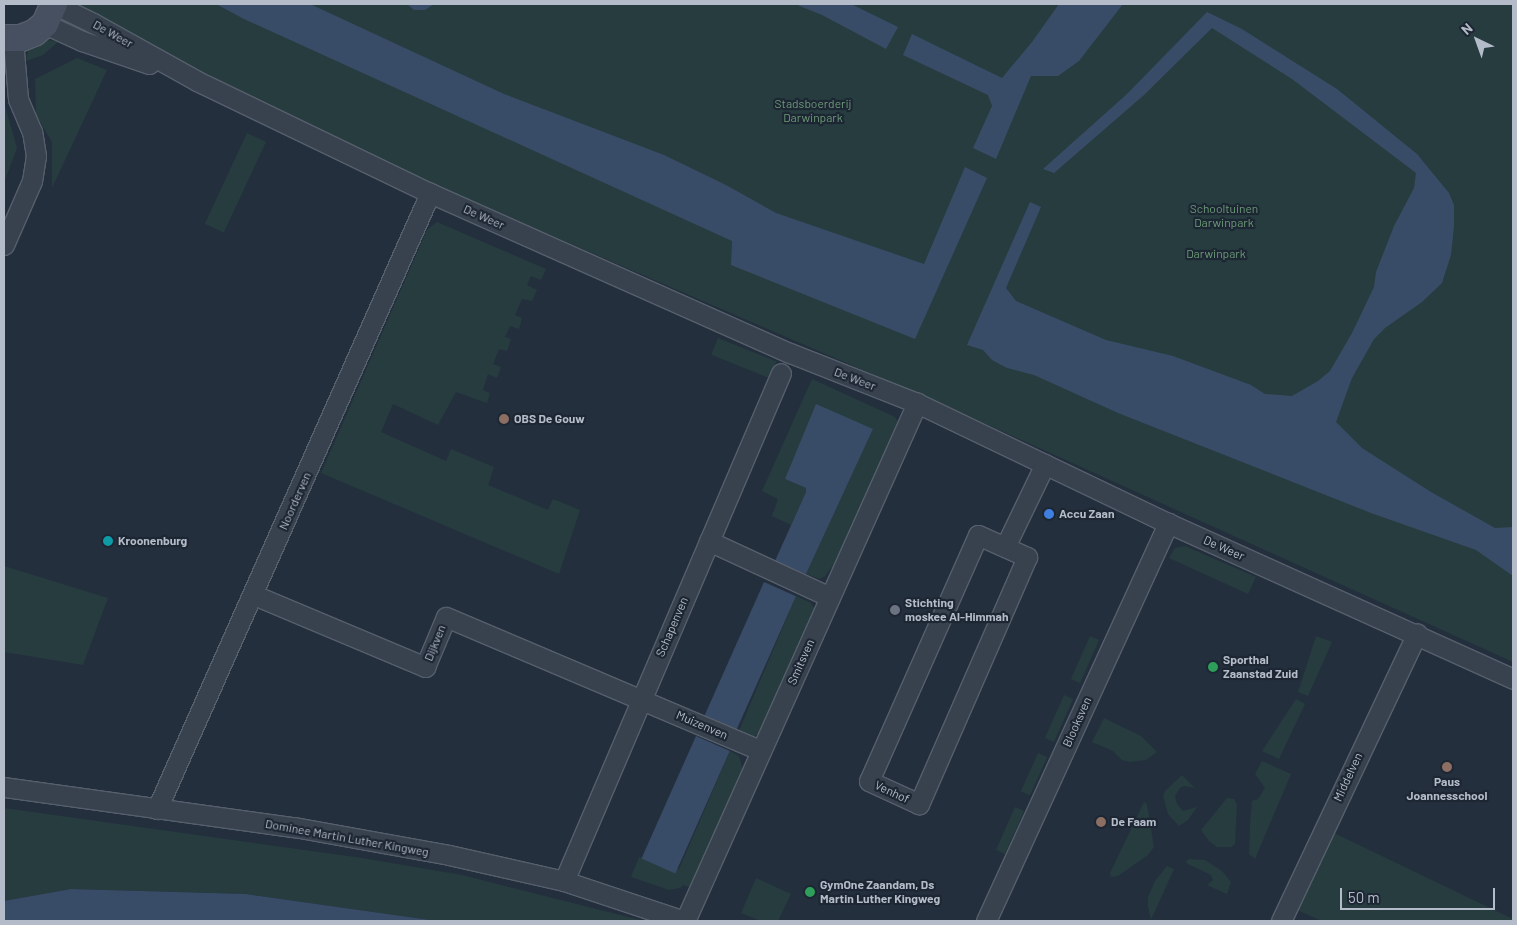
<!DOCTYPE html>
<html>
<head>
<meta charset="utf-8">
<style>
	body { margin:0 }
	#map { position:relative; width:1517px; height:925px; overflow:hidden; background:#242f3e; font-family:Barlow,sans-serif }
	div>[style] { position:absolute }
	.green>* { inset:0; background:#263c3f; transform-origin:0 0 }
	.water>* { inset:0; background:#394c67; transform-origin:0 0 }
	.roads { filter:drop-shadow(1px 0 #565f6c) drop-shadow(-1px 0 #565f6c) drop-shadow(0 1px #565f6c) drop-shadow(0 -1px #565f6c) }
	.street>* { height:19px; margin:-9.5px; padding:0 9.5px; transform-origin:9.5px; border-radius:9.5px; background:#38414e }
	.secondary>* { height:26px; margin:-13px; padding:0 13px; transform-origin:13px; border-radius:13px; background:#465061 }
	.dots>* { width:14px; height:14px; translate:-50% -50%; box-sizing:border-box; border:2px solid #1d2633; border-radius:50% }
	span { translate:-50% -50%; white-space:nowrap; text-align:center; line-height:1.15; -webkit-text-stroke:4.5px #1d2633; paint-order:stroke }
	.street-label { font-size:12px; color:#b4bcc9 }
	.park-label { font-size:12px; color:#6b9a76 }
	.poi-label { font-size:12px; color:#b4bcc9; font-weight:700 }
	.left { translate:0 -50%; text-align:left }
	.frame { position:absolute; inset:0; border:5px solid #b4bcc9; pointer-events:none }
	.north { position:absolute; left:1452px; top:15px; width:50px; height:50px; -webkit-text-stroke:4px #1d2633; paint-order:stroke; rotate:318deg; font-size:14px; font-weight:700; line-height:20px; text-align:center; color:#b4bcc9 }
	.north::after { content:''; display:block; margin:auto; width:18px; height:22px; background:#b4bcc9; clip-path:polygon(50% 0,100% 100%,50% 72%,0 100%) }
	.scale { position:absolute; left:1340px; top:888px; width:155px; height:22px; box-sizing:border-box; border:2px solid #b4bcc9; border-top:0; padding-left:6px; font-size:15px; line-height:18px; white-space:nowrap; color:#b4bcc9; -webkit-text-stroke:4px #1d2633; paint-order:stroke }
</style>
</head>
<body>
<div id="map">
	<div class="green">
		<div style="clip-path:polygon(42px 4px,1513px 4px,1513px 662px,955px 410px,259px 109px)"></div>
		<div style="clip-path:polygon(44px 40px,59px 41px,43px 55px,26px 61px,29px 47px)"></div>
		<div style="clip-path:polygon(77px 58px,107px 70px,52px 188px,52px 142px,36px 115px,35px 79px)"></div>
		<div style="clip-path:polygon(4px 102px,17px 148px,4px 183px)"></div>
		<div style="left:247px;top:133px;width:21px;height:100px;rotate:25deg"></div>
		<div style="clip-path:polygon(437px 222px,546px 269px,541px 280px,531px 276px,527px 285px,537px 290px,532px 301px,522px 299px,515px 315px,522px 318px,519px 329px,510px 326px,505px 337px,511px 339px,507px 351px,499px 349px,493px 364px,501px 367px,497px 378px,488px 374px,483px 390px,490px 393px,487px 403px,456px 392px,438px 425px,393px 404px,381px 432px,446px 461px,451px 449px,494px 467px,488px 485px,548px 510px,553px 499px,580px 510px,559px 574px,321px 473px,427px 230px)"></div>
		<div style="left:718px;top:338px;width:63px;height:18px;rotate:22deg"></div>
		<div style="clip-path:polygon(812px 379px,895px 417px,898px 422px,837px 560px,825px 576px,820px 579px,806px 574px,873px 429px,785px 479px,806px 488px,806px 492px,791px 525px,772px 516px,778px 499px,762px 491px)"></div>
		<div style="clip-path:polygon(1185px 546px,1256px 577px,1248px 594px,1169px 558px,1175px 548px)"></div>
		<div style="clip-path:polygon(4px 566px,108px 598px,83px 665px,4px 652px)"></div>
		<div style="clip-path:polygon(796px 596px,811px 603px,814px 608px,815px 614px,760px 733px,753px 737px,738px 733px)"></div>
		<div style="left:1090px;top:636px;width:10px;height:47px;rotate:24deg"></div>
		<div style="clip-path:polygon(1316px 636px,1332px 642px,1308px 696px,1298px 692px)"></div>
		<div style="left:1064px;top:695px;width:10px;height:47px;rotate:24deg"></div>
		<div style="clip-path:polygon(1296px 699px,1305px 704px,1279px 759px,1262px 751px)"></div>
		<div style="clip-path:polygon(1104px 718px,1141px 736px,1157px 752px,1146px 760px,1130px 762px,1122px 760px,1113px 751px,1092px 742px)"></div>
		<div style="clip-path:polygon(730px 751px,739px 756px,744px 773px,692px 888px,683px 885px,680px 888px,669px 890px,631px 877px,639px 857px,679px 869px)"></div>
		<div style="left:1038px;top:753px;width:10px;height:42px;rotate:24deg"></div>
		<div style="clip-path:polygon(1262px 761px,1291px 774px,1255px 859px,1249px 854px,1250px 824px,1252px 801px,1258px 799px,1265px 788px,1255px 774px)"></div>
		<div style="clip-path:polygon(1182px 775px,1195px 788px,1184px 786px,1180px 788px,1175px 796px,1177px 804px,1183px 811px,1197px 807px,1188px 820px,1179px 826px,1168px 814px,1163px 796px,1165px 791px)"></div>
		<div style="clip-path:polygon(1227px 798px,1234px 799px,1237px 805px,1235px 844px,1231px 847px,1217px 847px,1209px 841px,1201px 830px)"></div>
		<div style="clip-path:polygon(1144px 802px,1147px 804px,1154px 847px,1148px 855px,1118px 876px,1111px 877px,1110px 873px)"></div>
		<div style="left:1015px;top:807px;width:10px;height:47px;rotate:24deg"></div>
		<div style="clip-path:polygon(4px 808px,362px 858px,462px 875px,644px 921px,437px 921px,246px 894px,71px 889px,4px 901px)"></div>
		<div style="clip-path:polygon(1332px 832px,1513px 919px,1513px 921px,1322px 921px,1297px 910px)"></div>
		<div style="clip-path:polygon(1188px 859px,1205px 860px,1222px 871px,1231px 882px,1227px 894px,1207px 885px,1213px 880px,1211px 875px,1188px 864px,1186px 862px)"></div>
		<div style="clip-path:polygon(1167px 866px,1174px 869px,1151px 920px,1148px 907px,1148px 897px,1155px 881px)"></div>
		<div style="clip-path:polygon(756px 878px,791px 894px,778px 921px,761px 921px,741px 913px)"></div>
	</div>
	<div class="water">
		<div style="clip-path:polygon(216px 4px,310px 4px,504px 94px,664px 155px,726px 185px,776px 213px,924px 264px,965px 167px,987px 178px,915px 339px,731px 265px,732px 241px,244px 19px)"></div>
		<div style="clip-path:polygon(407px 4px,434px 4px,425px 10px,414px 10px)"></div>
		<div style="clip-path:polygon(795px 4px,851px 4px,898px 27px,886px 49px,822px 15px)"></div>
		<div style="clip-path:polygon(1059px 4px,1123px 4px,1079px 61px,1058px 76px,1031px 76px,996px 159px,973px 148px,992px 106px,988px 95px,903px 55px,912px 34px,1002px 78px,1032px 42px)"></div>
		<div style="clip-path:polygon(1207px 12px,1242px 29px,1337px 89px,1417px 154px,1449px 193px,1454px 205px,1454px 226px,1451px 255px,1442px 283px,1422px 302px,1385px 328px,1374px 339px,1352px 378px,1336px 422px,1362px 448px,1431px 492px,1495px 528px,1513px 527px,1513px 576px,1476px 550px,1371px 513px,1118px 413px,1034px 375px,1007px 368px,992px 360px,983px 350px,967px 345px,1030px 202px,1041px 207px,1006px 288px,1016px 301px,1106px 340px,1173px 356px,1251px 385px,1265px 394px,1292px 396px,1318px 381px,1330px 371px,1352px 333px,1374px 287px,1376px 272px,1394px 226px,1414px 188px,1416px 173px,1292px 79px,1212px 28px,1144px 95px,1054px 173px,1043px 169px,1127px 94px)"></div>
		<div style="clip-path:polygon(816px 404px,873px 429px,806px 574px,775px 561px,806px 492px,806px 488px,785px 479px)"></div>
		<div style="left:764px;top:582px;width:35px;height:150px;rotate:24deg"></div>
		<div style="left:696px;top:736px;width:37px;height:134px;rotate:24deg"></div>
		<div style="clip-path:polygon(71px 889px,246px 894px,437px 921px,4px 921px,4px 901px)"></div>
	</div>
	<div class="roads">
		<div class="street">
			<div style="left:54px;top:4px;width:43px;rotate:26deg"></div>
			<div style="left:93px;top:23px;width:119px;rotate:29.1deg"></div>
			<div style="left:197px;top:81px;width:259px;rotate:25.7deg"></div>
			<div style="left:430px;top:193px;width:394px;rotate:24deg"></div>
			<div style="left:790px;top:353px;width:136px;rotate:21.5deg"></div>
			<div style="left:917px;top:403px;width:278px;rotate:25.6deg"></div>
			<div style="left:1168px;top:523px;width:379px;rotate:24.3deg"></div>
			<div style="left:45px;top:24px;width:41px;rotate:24.7deg"></div>
			<div style="left:82px;top:41px;width:71px;rotate:18.9deg"></div>
			<div style="left:4px;top:245px;width:70px;rotate:-66.4deg"></div>
			<div style="left:32px;top:181px;width:25px;rotate:-81deg"></div>
			<div style="left:36px;top:156px;width:24px;rotate:-99deg"></div>
			<div style="left:32px;top:132px;width:36px;rotate:-113deg"></div>
			<div style="left:18px;top:99px;width:60px;rotate:-94.8deg"></div>
			<div style="left:978px;top:535px;width:54px;rotate:24.2deg"></div>
			<div style="left:1027px;top:557px;width:270px;rotate:113.6deg"></div>
			<div style="left:919px;top:804px;width:55px;rotate:-155.3deg"></div>
			<div style="left:869px;top:781px;width:269px;rotate:-66.1deg"></div>
			<div style="left:709px;top:541px;width:133px;rotate:24.8deg"></div>
			<div style="left:1005px;top:547px;width:92px;rotate:-64.3deg"></div>
			<div style="left:254px;top:595px;width:186px;rotate:22.8deg"></div>
			<div style="left:425px;top:667px;width:54px;rotate:-67.2deg"></div>
			<div style="left:446px;top:617px;width:342px;rotate:23deg"></div>
			<div style="left:4px;top:787px;width:293px;rotate:7.9deg"></div>
			<div style="left:294px;top:827px;width:158px;rotate:10.2deg"></div>
			<div style="left:449px;top:855px;width:118px;rotate:12.7deg"></div>
			<div style="left:564px;top:881px;width:126px;rotate:18.4deg"></div>
			<div style="left:157px;top:809px;width:674px;rotate:-66.1deg"></div>
			<div style="left:564px;top:881px;width:552px;rotate:-66.87deg"></div>
			<div style="left:685px;top:921px;width:568px;rotate:-65.87deg"></div>
			<div style="left:986px;top:921px;width:438px;rotate:-65.4deg"></div>
			<div style="left:1281px;top:921px;width:318px;rotate:-64.7deg"></div>
		</div>
		<div class="secondary">
			<div style="left:4px;top:38px;width:17px"></div>
			<div style="left:21px;top:38px;width:14px;rotate:-21deg"></div>
			<div style="left:34px;top:33px;width:14px;rotate:-39deg"></div>
			<div style="left:45px;top:24px;width:22px;rotate:-66deg"></div>
		</div>
	</div>
	<div class="dots">
		<div style="left:504px;top:419px;background:#8d6e63"></div>
		<div style="left:1049px;top:514px;background:#3f7fe0"></div>
		<div style="left:108px;top:541px;background:#0f9aa8"></div>
		<div style="left:895px;top:610px;background:#6b7280"></div>
		<div style="left:1213px;top:667px;background:#2e9e5b"></div>
		<div style="left:1447px;top:767px;background:#8d6e63"></div>
		<div style="left:1101px;top:822px;background:#8d6e63"></div>
		<div style="left:810px;top:892px;background:#2e9e5b"></div>
	</div>
	<div class="street-label">
		<span style="left:113px;top:34px;rotate:29deg">De Weer</span>
		<span style="left:484px;top:217px;rotate:24deg">De Weer</span>
		<span style="left:855px;top:379px;rotate:21deg">De Weer</span>
		<span style="left:295px;top:501px;rotate:-66deg">Noorderven</span>
		<span style="left:1224px;top:548px;rotate:24deg">De Weer</span>
		<span style="left:672px;top:627px;rotate:-67deg">Schapenven</span>
		<span style="left:435px;top:643px;rotate:-68deg">Dijkven</span>
		<span style="left:801px;top:662px;rotate:-66deg">Smitsven</span>
		<span style="left:1077px;top:722px;rotate:-66deg">Blooksven</span>
		<span style="left:702px;top:725px;rotate:23deg">Muizenven</span>
		<span style="left:1348px;top:777px;rotate:-65deg">Middelven</span>
		<span style="left:892px;top:792px;rotate:25deg">Venhof</span>
		<span style="left:347px;top:838px;rotate:10deg">Dominee Martin Luther Kingweg</span>
	</div>
	<div class="park-label">
		<span style="left:813px;top:111px">Stadsboerderij<br>Darwinpark</span>
		<span style="left:1224px;top:216px">Schooltuinen<br>Darwinpark</span>
		<span style="left:1216px;top:254px">Darwinpark</span>
	</div>
	<div class="poi-label">
		<span class="left" style="left:514px;top:419px">OBS De Gouw</span>
		<span class="left" style="left:1059px;top:514px">Accu Zaan</span>
		<span class="left" style="left:118px;top:541px">Kroonenburg</span>
		<span class="left" style="left:905px;top:610px">Stichting<br>moskee Al-Himmah</span>
		<span class="left" style="left:1223px;top:667px">Sporthal<br>Zaanstad Zuid</span>
		<span style="left:1447px;top:789px">Paus<br>Joannesschool</span>
		<span class="left" style="left:1111px;top:822px">De Faam</span>
		<span class="left" style="left:820px;top:892px">GymOne Zaandam, Ds<br>Martin Luther Kingweg</span>
	</div>
	<div class="frame"></div>
	<div class="north">N</div>
	<div class="scale">50 m</div>
</div>
</body>
</html>
